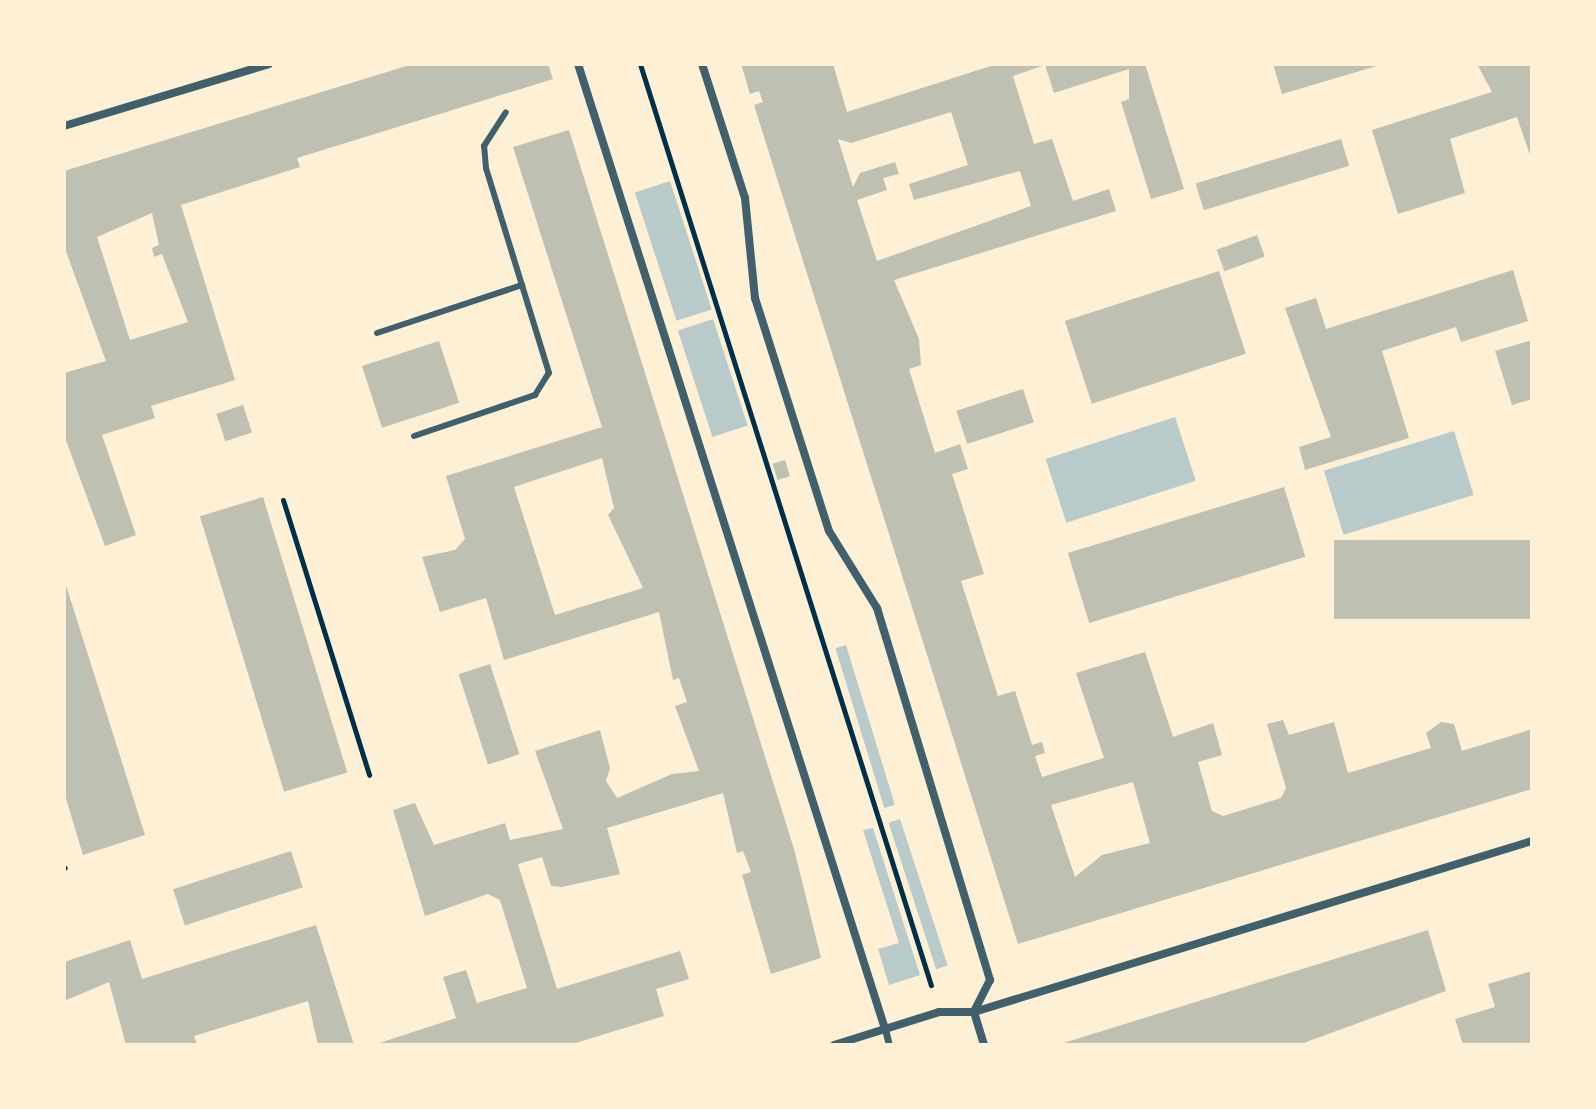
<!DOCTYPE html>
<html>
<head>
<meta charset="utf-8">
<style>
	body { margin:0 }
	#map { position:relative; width:1596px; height:1109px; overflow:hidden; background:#fdf0d5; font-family:Poppins,sans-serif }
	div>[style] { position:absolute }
	.green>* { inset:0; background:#b9caca; transform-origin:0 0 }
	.building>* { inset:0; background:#bec0b2; transform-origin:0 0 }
	.path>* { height:5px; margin:-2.5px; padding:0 2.5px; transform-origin:2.5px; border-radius:2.5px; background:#003049 }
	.service>* { height:6px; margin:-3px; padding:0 3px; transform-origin:3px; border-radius:3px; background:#3f606c }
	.pedestrian>* { height:7px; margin:-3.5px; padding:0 3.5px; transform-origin:3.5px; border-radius:3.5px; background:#3f606c }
	.minor>* { height:8px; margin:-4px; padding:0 4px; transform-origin:4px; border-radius:4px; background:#3f606c }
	span { translate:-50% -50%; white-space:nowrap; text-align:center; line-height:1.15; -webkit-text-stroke:6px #fdf0d5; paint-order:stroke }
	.frame { position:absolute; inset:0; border:66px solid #fdf0d5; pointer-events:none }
</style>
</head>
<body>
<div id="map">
	<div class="green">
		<div style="left:670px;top:181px;width:135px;height:37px;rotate:72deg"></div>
		<div style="left:713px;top:319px;width:112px;height:37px;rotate:72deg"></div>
		<div style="left:1175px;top:417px;width:67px;height:136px;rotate:72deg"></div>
		<div style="left:1454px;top:431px;width:67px;height:136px;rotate:73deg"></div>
		<div style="left:846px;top:645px;width:167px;height:11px;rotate:73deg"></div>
		<div style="left:900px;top:819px;width:154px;height:12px;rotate:72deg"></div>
		<div style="clip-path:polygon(873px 828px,920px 975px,889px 985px,878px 949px,899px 943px,863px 830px)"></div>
	</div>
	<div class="building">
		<div style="clip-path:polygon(evenodd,413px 64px,548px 64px,553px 79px,297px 158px,300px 167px,181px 205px,235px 380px,151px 406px,155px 418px,102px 435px,136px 535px,105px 546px,64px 435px,64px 373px,106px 361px,64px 246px,64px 171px,413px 64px,152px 213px,159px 245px,152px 248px,154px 257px,162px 254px,188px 322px,130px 340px,97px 237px,152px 213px)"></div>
		<div style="clip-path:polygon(evenodd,741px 64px,833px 64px,847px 112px,997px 64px,1145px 64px,1184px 189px,1151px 199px,1121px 102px,1129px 99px,1129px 69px,1054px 93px,1045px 65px,1013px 76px,1034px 144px,1052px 139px,1073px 201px,1109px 189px,1116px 211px,894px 280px,919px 339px,921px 365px,909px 369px,935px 453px,960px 444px,968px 469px,952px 474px,984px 574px,961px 581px,998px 696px,1015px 691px,1032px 745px,1042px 742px,1045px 753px,1035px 756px,1042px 777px,1104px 758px,1076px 673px,1145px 652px,1173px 737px,1213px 723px,1222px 755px,1198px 762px,1212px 811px,1223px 816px,1281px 798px,1286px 788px,1267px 724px,1283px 720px,1289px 735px,1334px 722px,1348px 773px,1431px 748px,1426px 733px,1441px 722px,1454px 724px,1462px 751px,1532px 729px,1532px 789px,1018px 944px,754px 105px,763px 102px,759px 91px,750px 94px,741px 64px,951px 112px,968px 165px,909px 184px,914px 200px,1020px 171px,1031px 206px,877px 261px,857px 200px,887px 190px,883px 178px,899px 174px,895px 162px,860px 173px,853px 187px,838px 139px,851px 143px,951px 112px,741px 64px,1133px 782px,1150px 843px,1102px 855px,1075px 877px,1051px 805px,1133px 782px)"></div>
		<div style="clip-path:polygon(1273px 64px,1380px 64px,1380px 65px,1282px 94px)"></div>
		<div style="clip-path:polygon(1477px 64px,1532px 64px,1532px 161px,1517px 117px,1450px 139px,1465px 193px,1398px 214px,1372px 130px,1492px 92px)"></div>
		<div style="clip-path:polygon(evenodd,569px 130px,794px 849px,821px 958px,771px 974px,742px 875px,751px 872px,743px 851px,737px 853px,723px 793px,607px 828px,620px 874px,562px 887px,551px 886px,542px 857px,518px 864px,557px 989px,680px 951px,689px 979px,656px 989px,664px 1016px,569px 1045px,373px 1045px,456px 1018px,443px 977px,466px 970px,477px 1003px,527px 988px,500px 900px,488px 894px,425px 916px,393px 810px,415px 803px,434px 845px,505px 823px,510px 840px,563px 829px,535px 751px,600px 730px,610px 768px,606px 781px,617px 798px,672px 774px,699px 771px,675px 706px,687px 702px,679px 678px,673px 680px,659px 612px,504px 660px,486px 598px,440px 612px,422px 557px,455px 550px,465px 539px,446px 476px,602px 427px,513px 147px,569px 130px,602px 458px,614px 508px,608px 515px,643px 588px,555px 615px,514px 487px,602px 458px)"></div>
		<div style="left:1341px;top:139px;width:28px;height:152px;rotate:73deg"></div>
		<div style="left:1257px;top:235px;width:23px;height:43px;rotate:70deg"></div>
		<div style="clip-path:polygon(1513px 270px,1528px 321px,1461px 342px,1456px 327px,1382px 351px,1409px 438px,1305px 470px,1299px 447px,1331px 437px,1285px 308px,1316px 298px,1326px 329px)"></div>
		<div style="left:1219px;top:271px;width:87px;height:162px;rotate:72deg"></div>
		<div style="clip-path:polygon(1532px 340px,1532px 399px,1512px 405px,1495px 351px)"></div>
		<div style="left:439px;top:341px;width:65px;height:81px;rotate:72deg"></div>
		<div style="left:1023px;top:389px;width:35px;height:70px;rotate:72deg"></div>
		<div style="left:243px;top:405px;width:29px;height:28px;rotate:72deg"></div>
		<div style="left:785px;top:460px;width:17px;height:13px;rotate:73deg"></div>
		<div style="left:1284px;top:487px;width:73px;height:226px;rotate:73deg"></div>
		<div style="left:263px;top:497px;width:288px;height:66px;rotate:73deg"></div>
		<div style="left:1532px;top:540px;width:79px;height:198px;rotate:90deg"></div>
		<div style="clip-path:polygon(64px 579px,145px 835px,83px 855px,64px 792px)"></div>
		<div style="left:490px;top:664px;width:95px;height:33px;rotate:72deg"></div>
		<div style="left:291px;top:851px;width:38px;height:124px;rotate:72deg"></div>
		<div style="clip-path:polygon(316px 925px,354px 1045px,318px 1045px,308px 1001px,194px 1036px,197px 1045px,126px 1045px,109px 982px,64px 1001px,64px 962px,130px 940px,142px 979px)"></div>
		<div style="clip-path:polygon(1428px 930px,1446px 991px,1298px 1045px,1057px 1045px)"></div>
		<div style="clip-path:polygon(1532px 971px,1532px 1045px,1463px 1045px,1455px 1019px,1495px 1007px,1488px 984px)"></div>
	</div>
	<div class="path">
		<div style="left:640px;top:64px;width:966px;rotate:72.47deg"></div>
		<div style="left:283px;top:500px;width:288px;rotate:72.6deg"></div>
		<div style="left:64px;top:867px;width:1px;rotate:45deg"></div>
	</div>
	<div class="service">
		<div style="left:377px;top:333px;width:153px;rotate:-18.3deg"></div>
		<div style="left:414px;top:436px;width:128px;rotate:-18.7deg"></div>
		<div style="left:535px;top:395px;width:26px;rotate:-58deg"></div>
		<div style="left:549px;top:373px;width:214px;rotate:-107.1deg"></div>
		<div style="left:486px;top:168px;width:22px;rotate:-95deg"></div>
		<div style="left:484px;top:146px;width:40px;rotate:-57.1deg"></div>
	</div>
	<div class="pedestrian">
		<div style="left:885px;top:1029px;width:16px;rotate:76deg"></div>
	</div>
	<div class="minor">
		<div style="left:578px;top:64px;width:1013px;rotate:72.35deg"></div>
		<div style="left:702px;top:64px;width:141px;rotate:72.2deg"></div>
		<div style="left:745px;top:198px;width:100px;rotate:84.3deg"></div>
		<div style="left:755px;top:298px;width:244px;rotate:72.4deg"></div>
		<div style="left:829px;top:531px;width:91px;rotate:58.1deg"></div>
		<div style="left:877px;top:608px;width:389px;rotate:73.1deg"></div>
		<div style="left:990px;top:980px;width:36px;rotate:117deg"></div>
		<div style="left:974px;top:1012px;width:34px;rotate:73deg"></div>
		<div style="left:64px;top:126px;width:214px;rotate:-16.8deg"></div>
		<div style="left:834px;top:1045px;width:110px;rotate:-17.4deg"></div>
		<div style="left:939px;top:1012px;width:35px"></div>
		<div style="left:974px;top:1012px;width:584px;rotate:-17.04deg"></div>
	</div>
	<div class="frame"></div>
</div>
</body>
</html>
